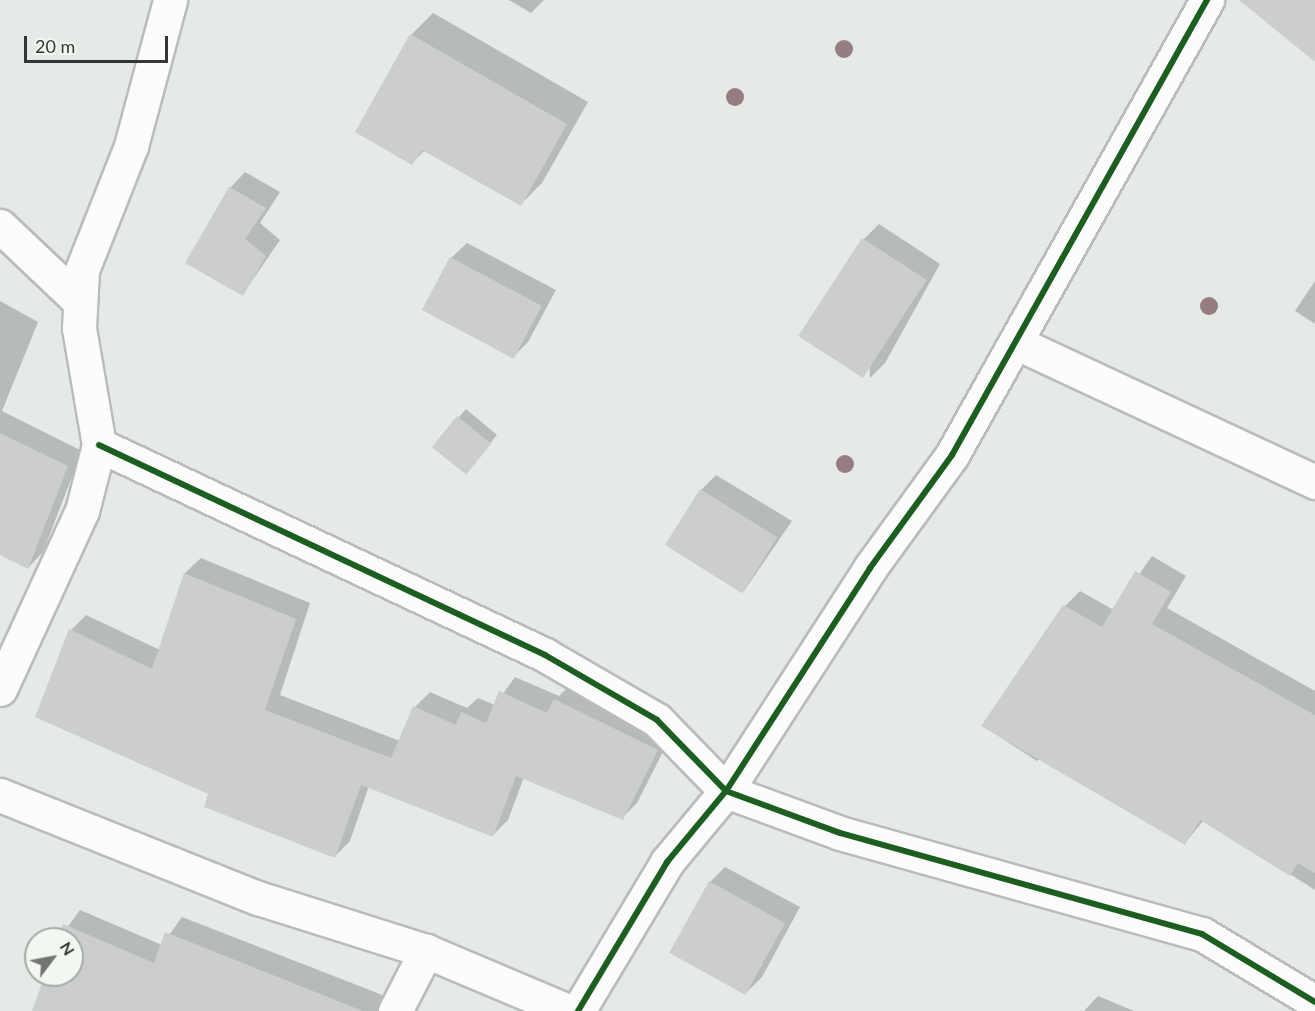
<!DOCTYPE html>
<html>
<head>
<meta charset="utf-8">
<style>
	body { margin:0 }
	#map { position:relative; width:1315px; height:1011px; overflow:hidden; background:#e5eae6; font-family:Lato,sans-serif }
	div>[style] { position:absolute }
	.shadow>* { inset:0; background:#0003 }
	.building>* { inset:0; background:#cbcecc; transform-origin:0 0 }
	.roads { filter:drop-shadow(2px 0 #b9bcb9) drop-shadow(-2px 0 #b9bcb9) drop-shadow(0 2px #b9bcb9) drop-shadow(0 -2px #b9bcb9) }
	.minor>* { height:33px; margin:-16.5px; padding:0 16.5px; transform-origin:16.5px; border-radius:16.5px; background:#fbfcfb }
	.cycleway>* { height:6px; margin:-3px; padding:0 3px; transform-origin:3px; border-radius:3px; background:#1b5e20 }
	.trees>* { width:18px; height:18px; margin:-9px; border-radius:50%; background:#967d7f }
	span { translate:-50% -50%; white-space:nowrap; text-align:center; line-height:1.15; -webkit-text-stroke:4.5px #f1f8f2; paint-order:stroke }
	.north { position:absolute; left:24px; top:927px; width:60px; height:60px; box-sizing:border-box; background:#f1f8f2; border:2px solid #a5aaa6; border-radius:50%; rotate:58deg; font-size:16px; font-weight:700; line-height:24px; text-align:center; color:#343634 }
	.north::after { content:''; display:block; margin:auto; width:21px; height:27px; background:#727572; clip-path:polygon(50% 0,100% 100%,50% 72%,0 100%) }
	.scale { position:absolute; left:24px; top:36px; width:144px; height:27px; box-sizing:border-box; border:3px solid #343634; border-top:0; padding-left:8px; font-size:18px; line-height:21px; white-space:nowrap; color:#343634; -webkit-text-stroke:4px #f1f8f2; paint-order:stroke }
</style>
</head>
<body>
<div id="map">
	<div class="shadow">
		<div style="clip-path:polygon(509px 0,544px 0,531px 13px)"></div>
		<div style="clip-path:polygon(433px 13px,588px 102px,542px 183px,521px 204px,425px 150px,412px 163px,411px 35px)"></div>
		<div style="clip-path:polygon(245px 172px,280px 192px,260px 223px,280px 240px,243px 294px,230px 188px)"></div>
		<div style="clip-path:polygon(879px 224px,940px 264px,885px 363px,870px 378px,864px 239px)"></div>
		<div style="clip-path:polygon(467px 243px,556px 290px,528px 342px,513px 357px,451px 258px)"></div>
		<div style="clip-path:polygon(1315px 281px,1315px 324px,1295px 311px)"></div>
		<div style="clip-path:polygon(0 301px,38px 322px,2px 411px,82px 451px,43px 552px,28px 568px,0 554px)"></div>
		<div style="clip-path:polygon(466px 409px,497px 435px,472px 465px,433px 447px)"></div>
		<div style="clip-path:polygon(716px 475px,792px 521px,744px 591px,701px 490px)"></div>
		<div style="clip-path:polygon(1152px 556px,1186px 576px,1167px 608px,1315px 691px,1315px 890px,1204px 820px,1185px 843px,1043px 756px,1037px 761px,983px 726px,1065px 606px,1080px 591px,1114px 610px)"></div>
		<div style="clip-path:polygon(201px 558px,310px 603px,280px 695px,400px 741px,415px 707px,430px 692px,467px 708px,478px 698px,495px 705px,515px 677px,559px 696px,571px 684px,672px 734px,637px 803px,622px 818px,524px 777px,508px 820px,493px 835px,369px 786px,350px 841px,335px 856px,210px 793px,71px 630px,86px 615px,160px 650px,185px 573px)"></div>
		<div style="clip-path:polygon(725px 867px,800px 907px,762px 977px,746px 993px,710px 882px)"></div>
		<div style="clip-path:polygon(80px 910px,162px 945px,182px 917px,380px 994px,400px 1011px,34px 1011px,46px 975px,72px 975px,72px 939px,59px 939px)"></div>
		<div style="clip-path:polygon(1098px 996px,1134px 1011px,1084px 1011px)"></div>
	</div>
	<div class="building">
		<div style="clip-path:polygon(1239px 0,1315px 0,1315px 62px)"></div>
		<div style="clip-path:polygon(410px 34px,567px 124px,521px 206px,422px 150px,412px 165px,355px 132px)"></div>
		<div style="clip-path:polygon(229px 187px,266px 208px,245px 239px,266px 256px,243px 296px,185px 263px)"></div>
		<div style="left:862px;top:238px;width:77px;height:117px;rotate:33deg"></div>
		<div style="left:450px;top:257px;width:104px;height:60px;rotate:28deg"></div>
		<div style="left:457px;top:416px;width:44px;height:40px;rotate:39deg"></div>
		<div style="clip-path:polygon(0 433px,68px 466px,28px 569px,0 555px)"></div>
		<div style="left:700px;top:489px;width:91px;height:66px;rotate:32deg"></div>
		<div style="clip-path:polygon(1135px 571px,1171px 592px,1152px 624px,1315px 715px,1315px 873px,1298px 863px,1290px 876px,1200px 820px,1185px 845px,981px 726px,1063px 605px,1102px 627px)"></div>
		<div style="clip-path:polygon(184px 573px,296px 619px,265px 710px,391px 758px,413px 706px,456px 725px,461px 712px,486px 723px,499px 691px,547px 713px,554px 699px,658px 750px,623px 820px,516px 776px,493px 837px,361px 785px,335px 858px,204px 807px,208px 794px,35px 717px,69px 629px,152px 669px)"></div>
		<div style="left:709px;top:881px;width:87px;height:82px;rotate:29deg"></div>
		<div style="clip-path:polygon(63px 924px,154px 963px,165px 932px,363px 1011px,32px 1011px,45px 975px,72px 975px,72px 939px,58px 939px)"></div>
	</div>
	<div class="roads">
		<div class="minor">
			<div style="left:0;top:226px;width:106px;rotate:43.5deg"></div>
			<div style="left:1017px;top:343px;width:329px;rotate:25deg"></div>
			<div style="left:99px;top:445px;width:493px;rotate:25.2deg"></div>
			<div style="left:545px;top:655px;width:129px;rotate:30.1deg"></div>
			<div style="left:657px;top:720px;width:99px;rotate:45.8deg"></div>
			<div style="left:726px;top:791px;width:121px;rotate:20.2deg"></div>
			<div style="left:840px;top:833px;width:376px;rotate:15.6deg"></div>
			<div style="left:1202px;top:934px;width:132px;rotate:31deg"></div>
			<div style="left:0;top:689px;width:196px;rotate:-65.3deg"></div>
			<div style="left:82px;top:511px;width:68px;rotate:-75.6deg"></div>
			<div style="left:99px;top:445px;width:119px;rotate:-99.7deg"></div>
			<div style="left:79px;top:328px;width:58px;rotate:-87deg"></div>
			<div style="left:82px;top:270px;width:133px;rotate:-68.4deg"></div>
			<div style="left:131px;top:146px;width:151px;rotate:-75deg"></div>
			<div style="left:0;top:795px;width:278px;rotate:21.8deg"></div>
			<div style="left:258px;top:898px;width:176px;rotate:17.5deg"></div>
			<div style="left:426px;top:951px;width:154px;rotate:22.9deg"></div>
			<div style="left:395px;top:1011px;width:68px;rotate:-62.7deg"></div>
			<div style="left:578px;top:1011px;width:174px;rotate:-59.1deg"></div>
			<div style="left:667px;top:862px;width:92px;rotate:-50.3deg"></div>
			<div style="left:726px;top:791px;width:265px;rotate:-57.1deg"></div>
			<div style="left:870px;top:568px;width:140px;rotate:-54deg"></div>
			<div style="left:952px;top:455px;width:522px;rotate:-60.73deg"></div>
		</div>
	</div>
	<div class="cycleway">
		<div style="left:99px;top:445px;width:493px;rotate:25.2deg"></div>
		<div style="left:545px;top:655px;width:129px;rotate:30.1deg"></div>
		<div style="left:657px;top:720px;width:99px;rotate:45.8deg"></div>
		<div style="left:726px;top:791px;width:121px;rotate:20.2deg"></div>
		<div style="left:840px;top:833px;width:376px;rotate:15.6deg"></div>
		<div style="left:1202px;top:934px;width:132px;rotate:31deg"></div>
		<div style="left:578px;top:1011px;width:174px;rotate:-59.1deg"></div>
		<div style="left:667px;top:862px;width:92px;rotate:-50.3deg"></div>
		<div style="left:726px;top:791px;width:265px;rotate:-57.1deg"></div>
		<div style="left:870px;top:568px;width:140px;rotate:-54deg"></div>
		<div style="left:952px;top:455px;width:522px;rotate:-60.73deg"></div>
	</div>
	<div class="trees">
		<div style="left:844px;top:49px"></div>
		<div style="left:735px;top:97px"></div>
		<div style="left:1209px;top:306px"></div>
		<div style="left:845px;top:464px"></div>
	</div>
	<div class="north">N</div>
	<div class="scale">20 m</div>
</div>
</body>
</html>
